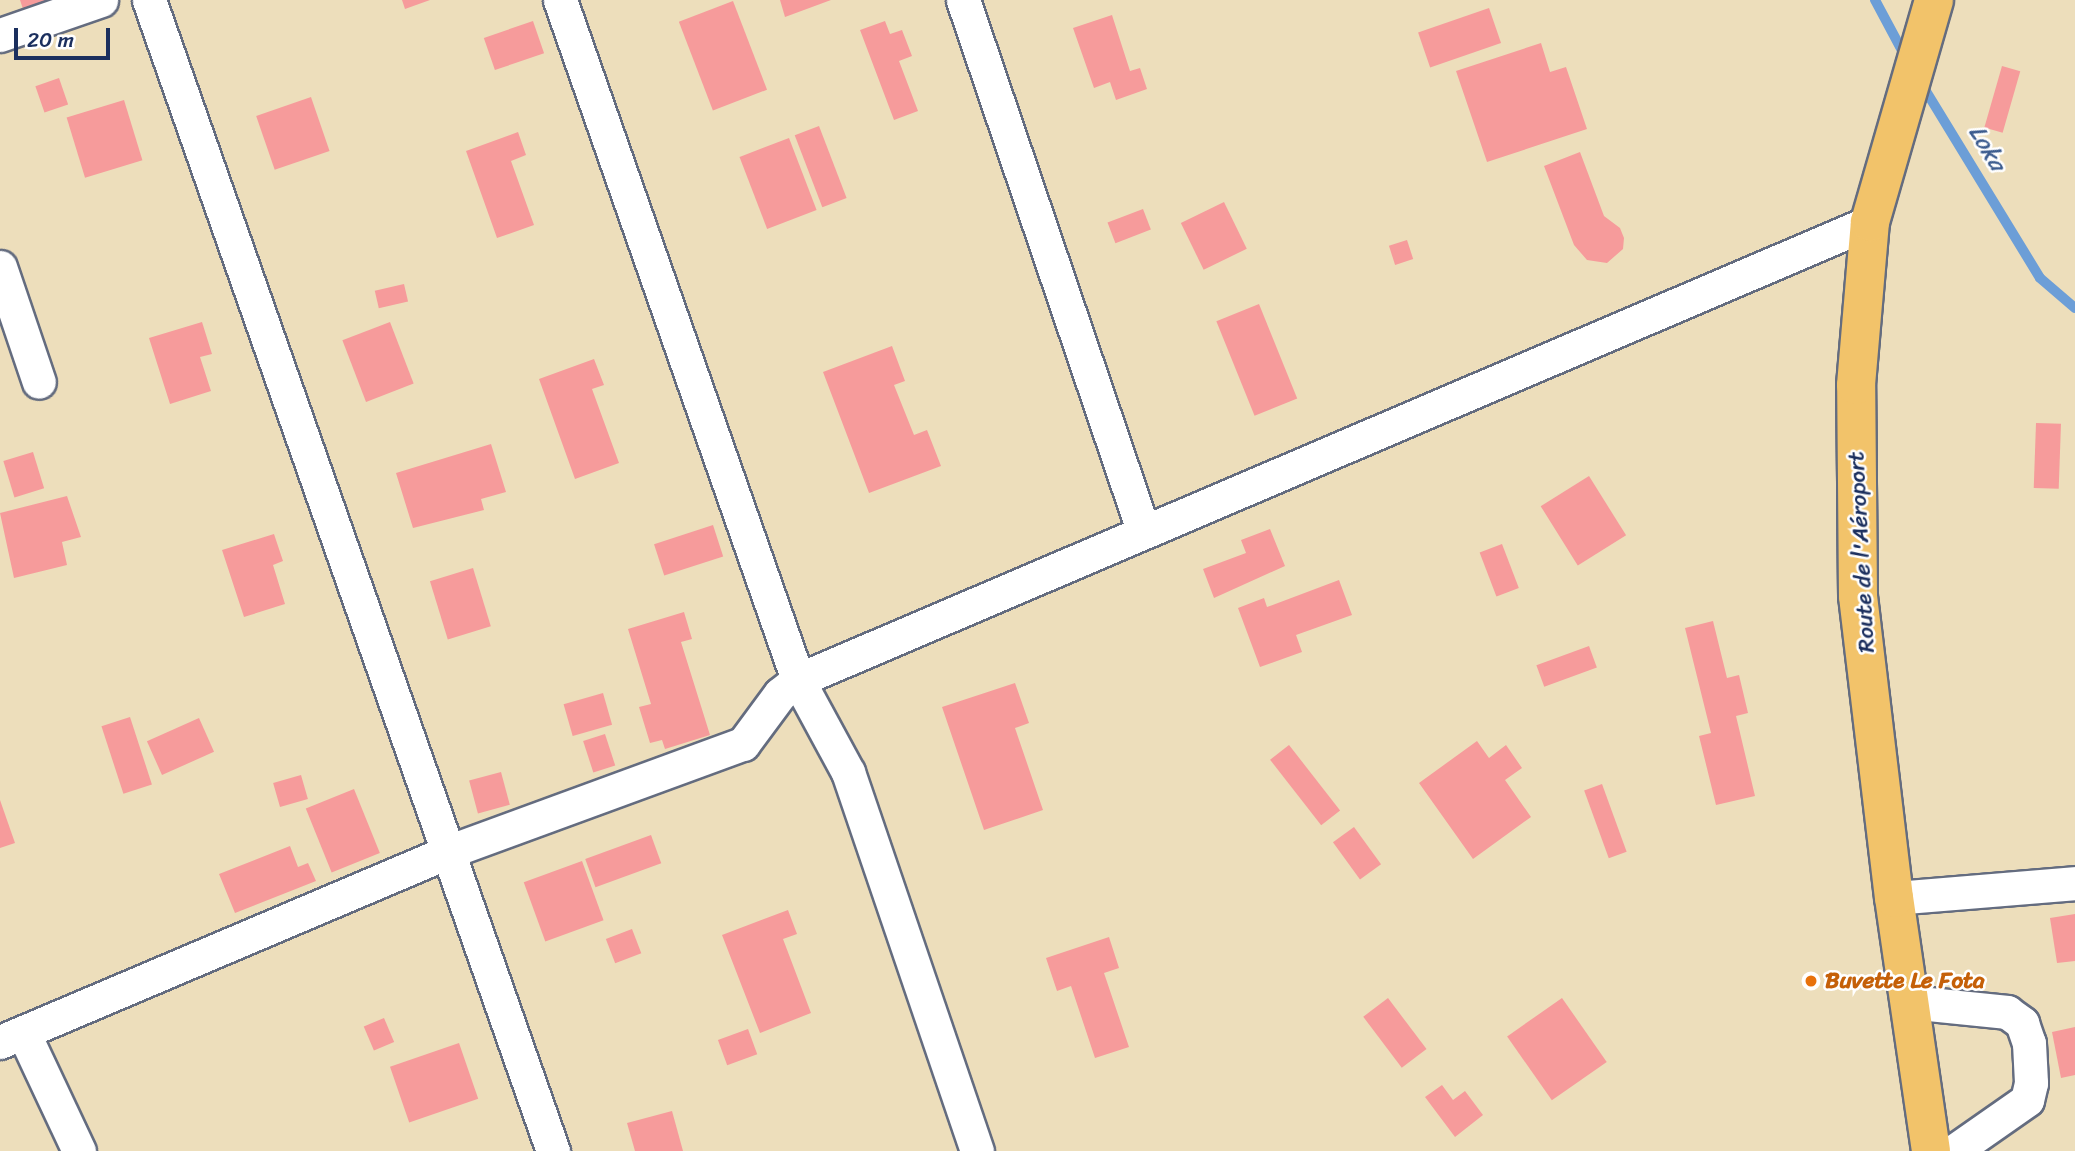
<!DOCTYPE html>
<html>
<head>
<meta charset="utf-8">
<style>
	body { margin:0 }
	#map { position:relative; width:2075px; height:1151px; overflow:hidden; background:#eddebb; font-family:Sriracha,sans-serif }
	div>[style] { position:absolute }
	.stream>* { height:10px; margin:-5px; padding:0 5px; transform-origin:5px; border-radius:5px; background:#6c9ed7 }
	.building>* { inset:0; background:#f69b9b; transform-origin:0 0 }
	.roads { filter:drop-shadow(2px 0 #646c7f) drop-shadow(-2px 0 #646c7f) drop-shadow(0 2px #646c7f) drop-shadow(0 -2px #646c7f) }
	.minor>* { height:33px; margin:-16.5px; padding:0 16.5px; transform-origin:16.5px; border-radius:16.5px; background:#fff }
	.major>* { height:38px; margin:-19px; padding:0 19px; transform-origin:19px; border-radius:19px; background:#f2c36a }
	.dots>* { width:19px; height:19px; translate:-50% -50%; box-sizing:border-box; border:4px solid #fff; border-radius:50% }
	span { translate:-50% -50%; white-space:nowrap; text-align:center; line-height:1.15; -webkit-text-stroke:5px #fff; paint-order:stroke }
	.street-label { font-size:23px; color:#1b2f5e }
	.food-label { font-size:23px; color:#c56008; font-weight:700 }
	.left { translate:0 -50%; text-align:left }
	.water-label { font-size:24px; color:#3b5b8e; font-style:italic }
	.scale { position:absolute; left:14px; top:28px; width:96px; height:32px; box-sizing:border-box; border:4px solid #1b2f5e; border-top:0; padding-left:9px; font-size:21px; line-height:24px; white-space:nowrap; color:#1b2f5e; -webkit-text-stroke:5px #fff; paint-order:stroke }
</style>
</head>
<body>
<div id="map">
	<div class="stream">
		<div style="left:1875px;top:0;width:66px;rotate:61.9deg"></div>
		<div style="left:1921px;top:83px;width:228px;rotate:58.6deg"></div>
		<div style="left:2040px;top:278px;width:46px;rotate:40.6deg"></div>
	</div>
	<div class="building">
		<div style="clip-path:polygon(20px 0,48px 0,23px 9px)"></div>
		<div style="clip-path:polygon(402px 0,430px 0,405px 9px)"></div>
		<div style="clip-path:polygon(780px 0,831px 0,785px 17px)"></div>
		<div style="left:733px;top:1px;width:95px;height:58px;rotate:69deg"></div>
		<div style="left:1489px;top:8px;width:37px;height:75px;rotate:71deg"></div>
		<div style="clip-path:polygon(1112px 15px,1130px 71px,1140px 68px,1147px 89px,1116px 100px,1110px 82px,1094px 88px,1073px 28px)"></div>
		<div style="left:533px;top:21px;width:34px;height:52px;rotate:71deg"></div>
		<div style="clip-path:polygon(885px 21px,890px 34px,902px 30px,912px 56px,899px 61px,918px 111px,894px 120px,860px 30px)"></div>
		<div style="clip-path:polygon(1541px 43px,1550px 72px,1566px 67px,1587px 129px,1487px 162px,1456px 71px)"></div>
		<div style="left:2002px;top:66px;width:19px;height:64px;rotate:16deg"></div>
		<div style="left:59px;top:78px;width:28px;height:25px;rotate:71deg"></div>
		<div style="left:311px;top:97px;width:57px;height:58px;rotate:71deg"></div>
		<div style="left:124px;top:100px;width:63px;height:60px;rotate:73deg"></div>
		<div style="left:819px;top:126px;width:77px;height:26px;rotate:69deg"></div>
		<div style="clip-path:polygon(518px 132px,526px 155px,511px 161px,534px 225px,497px 238px,466px 151px)"></div>
		<div style="left:789px;top:138px;width:77px;height:53px;rotate:69deg"></div>
		<div style="clip-path:polygon(1580px 152px,1604px 216px,1620px 228px,1624px 238px,1623px 249px,1607px 263px,1587px 260px,1574px 245px,1544px 166px)"></div>
		<div style="left:1224px;top:202px;width:52px;height:48px;rotate:64deg"></div>
		<div style="left:1143px;top:209px;width:22px;height:38px;rotate:69deg"></div>
		<div style="left:1407px;top:240px;width:20px;height:19px;rotate:72deg"></div>
		<div style="left:404px;top:284px;width:18px;height:30px;rotate:77deg"></div>
		<div style="left:1259px;top:304px;width:102px;height:46px;rotate:68deg"></div>
		<div style="clip-path:polygon(202px 322px,212px 354px,200px 357px,211px 391px,170px 404px,149px 338px)"></div>
		<div style="left:390px;top:322px;width:66px;height:51px;rotate:69deg"></div>
		<div style="clip-path:polygon(892px 346px,905px 381px,894px 385px,914px 435px,927px 430px,941px 466px,869px 493px,823px 372px)"></div>
		<div style="clip-path:polygon(594px 359px,604px 385px,592px 389px,619px 463px,575px 479px,539px 379px)"></div>
		<div style="left:2036px;top:423px;width:25px;height:65px;rotate:2deg"></div>
		<div style="clip-path:polygon(491px 444px,506px 492px,481px 499px,484px 510px,413px 528px,396px 473px)"></div>
		<div style="left:33px;top:452px;width:38px;height:31px;rotate:73deg"></div>
		<div style="left:1589px;top:476px;width:70px;height:57px;rotate:58deg"></div>
		<div style="clip-path:polygon(67px 496px,81px 537px,62px 542px,67px 565px,14px 578px,0 513px)"></div>
		<div style="left:713px;top:525px;width:33px;height:62px;rotate:72deg"></div>
		<div style="clip-path:polygon(1270px 529px,1285px 566px,1214px 598px,1203px 569px,1246px 553px,1241px 540px)"></div>
		<div style="clip-path:polygon(274px 534px,283px 561px,273px 565px,285px 604px,244px 617px,222px 550px)"></div>
		<div style="left:1502px;top:544px;width:47px;height:24px;rotate:69deg"></div>
		<div style="left:473px;top:568px;width:61px;height:45px;rotate:73deg"></div>
		<div style="clip-path:polygon(1339px 580px,1352px 615px,1296px 635px,1302px 652px,1260px 667px,1238px 608px,1264px 598px,1267px 607px)"></div>
		<div style="clip-path:polygon(684px 612px,692px 639px,681px 642px,710px 735px,665px 749px,662px 740px,650px 743px,639px 707px,651px 704px,628px 629px)"></div>
		<div style="clip-path:polygon(1713px 621px,1727px 678px,1739px 675px,1748px 713px,1736px 716px,1755px 796px,1716px 805px,1699px 736px,1711px 733px,1685px 628px)"></div>
		<div style="left:1589px;top:646px;width:23px;height:56px;rotate:70deg"></div>
		<div style="clip-path:polygon(1015px 683px,1029px 723px,1015px 728px,1043px 810px,984px 830px,942px 707px)"></div>
		<div style="left:603px;top:693px;width:33px;height:41px;rotate:74deg"></div>
		<div style="left:130px;top:717px;width:71px;height:30px;rotate:72deg"></div>
		<div style="left:199px;top:718px;width:37px;height:57px;rotate:66deg"></div>
		<div style="left:605px;top:734px;width:33px;height:23px;rotate:72deg"></div>
		<div style="clip-path:polygon(1477px 741px,1489px 758px,1506px 745px,1522px 768px,1505px 780px,1531px 817px,1473px 859px,1419px 783px)"></div>
		<div style="left:1289px;top:745px;width:83px;height:24px;rotate:52deg"></div>
		<div style="left:501px;top:772px;width:34px;height:33px;rotate:75deg"></div>
		<div style="left:301px;top:775px;width:25px;height:29px;rotate:74deg"></div>
		<div style="left:1602px;top:784px;width:72px;height:19px;rotate:70deg"></div>
		<div style="left:354px;top:789px;width:69px;height:52px;rotate:68deg"></div>
		<div style="clip-path:polygon(0 800px,15px 843px,0 848px)"></div>
		<div style="left:1354px;top:827px;width:46px;height:26px;rotate:54deg"></div>
		<div style="left:651px;top:835px;width:30px;height:70px;rotate:70deg"></div>
		<div style="clip-path:polygon(290px 846px,298px 867px,308px 863px,316px 881px,235px 913px,219px 874px)"></div>
		<div style="left:582px;top:861px;width:63px;height:62px;rotate:70deg"></div>
		<div style="clip-path:polygon(788px 910px,797px 934px,783px 939px,811px 1013px,760px 1033px,722px 935px)"></div>
		<div style="clip-path:polygon(2075px 914px,2075px 961px,2057px 963px,2050px 918px)"></div>
		<div style="left:632px;top:929px;width:26px;height:28px;rotate:69deg"></div>
		<div style="clip-path:polygon(1109px 937px,1119px 968px,1104px 973px,1129px 1047px,1095px 1058px,1071px 986px,1057px 991px,1046px 958px)"></div>
		<div style="left:1388px;top:998px;width:64px;height:31px;rotate:53deg"></div>
		<div style="left:1562px;top:998px;width:78px;height:67px;rotate:55deg"></div>
		<div style="left:384px;top:1018px;width:26px;height:22px;rotate:67deg"></div>
		<div style="clip-path:polygon(2075px 1027px,2075px 1075px,2061px 1078px,2052px 1032px)"></div>
		<div style="left:748px;top:1029px;width:27px;height:32px;rotate:70deg"></div>
		<div style="left:459px;top:1043px;width:59px;height:73px;rotate:71deg"></div>
		<div style="clip-path:polygon(1442px 1085px,1453px 1100px,1465px 1091px,1483px 1115px,1455px 1137px,1425px 1097px)"></div>
		<div style="clip-path:polygon(672px 1111px,683px 1151px,635px 1151px,627px 1123px)"></div>
	</div>
	<div class="roads">
		<div class="minor">
			<div style="left:149px;top:0;width:1220px;rotate:70.66deg"></div>
			<div style="left:560px;top:0;width:720px;rotate:70.71deg"></div>
			<div style="left:798px;top:680px;width:105px;rotate:61.5deg"></div>
			<div style="left:848px;top:772px;width:400px;rotate:71.2deg"></div>
			<div style="left:963px;top:0;width:560px;rotate:71.24deg"></div>
			<div style="left:0;top:35px;width:107px;rotate:-19.1deg"></div>
			<div style="left:0;top:267px;width:121px;rotate:71.3deg"></div>
			<div style="left:1894px;top:898px;width:182px;rotate:-4.7deg"></div>
			<div style="left:1909px;top:1002px;width:99px;rotate:5.8deg"></div>
			<div style="left:2007px;top:1012px;width:19px;rotate:36deg"></div>
			<div style="left:2022px;top:1023px;width:21px;rotate:71deg"></div>
			<div style="left:2029px;top:1043px;width:40px;rotate:87.1deg"></div>
			<div style="left:2031px;top:1083px;width:17px;rotate:103deg"></div>
			<div style="left:2027px;top:1100px;width:89px;rotate:145.1deg"></div>
			<div style="left:24px;top:1034px;width:129px;rotate:64.8deg"></div>
			<div style="left:0;top:1042px;width:489px;rotate:-23deg"></div>
			<div style="left:450px;top:851px;width:312px;rotate:-20.1deg"></div>
			<div style="left:743px;top:744px;width:62px;rotate:-53.5deg"></div>
			<div style="left:780px;top:694px;width:23px;rotate:-38deg"></div>
			<div style="left:798px;top:680px;width:1166px;rotate:-23.13deg"></div>
		</div>
		<div class="major">
			<div style="left:1931px;top:1151px;width:256px;rotate:-98.3deg"></div>
			<div style="left:1894px;top:898px;width:304px;rotate:-96.8deg"></div>
			<div style="left:1858px;top:596px;width:211px;rotate:-90.5deg"></div>
			<div style="left:1856px;top:385px;width:164px;rotate:-85.1deg"></div>
			<div style="left:1870px;top:222px;width:231px;rotate:-73.9deg"></div>
		</div>
	</div>
	<div class="dots">
		<div style="left:1811px;top:981px;background:#e8710a"></div>
	</div>
	<div class="street-label">
		<span style="left:1862px;top:552px;rotate:-93deg">Route de l'Aéroport</span>
	</div>
	<div class="food-label">
		<span class="left" style="left:1825px;top:981px">Buvette Le Fota</span>
	</div>
	<div class="water-label">
		<span style="left:1987px;top:148px;rotate:59deg">Loka</span>
	</div>
	<div class="scale">20 m</div>
</div>
</body>
</html>
